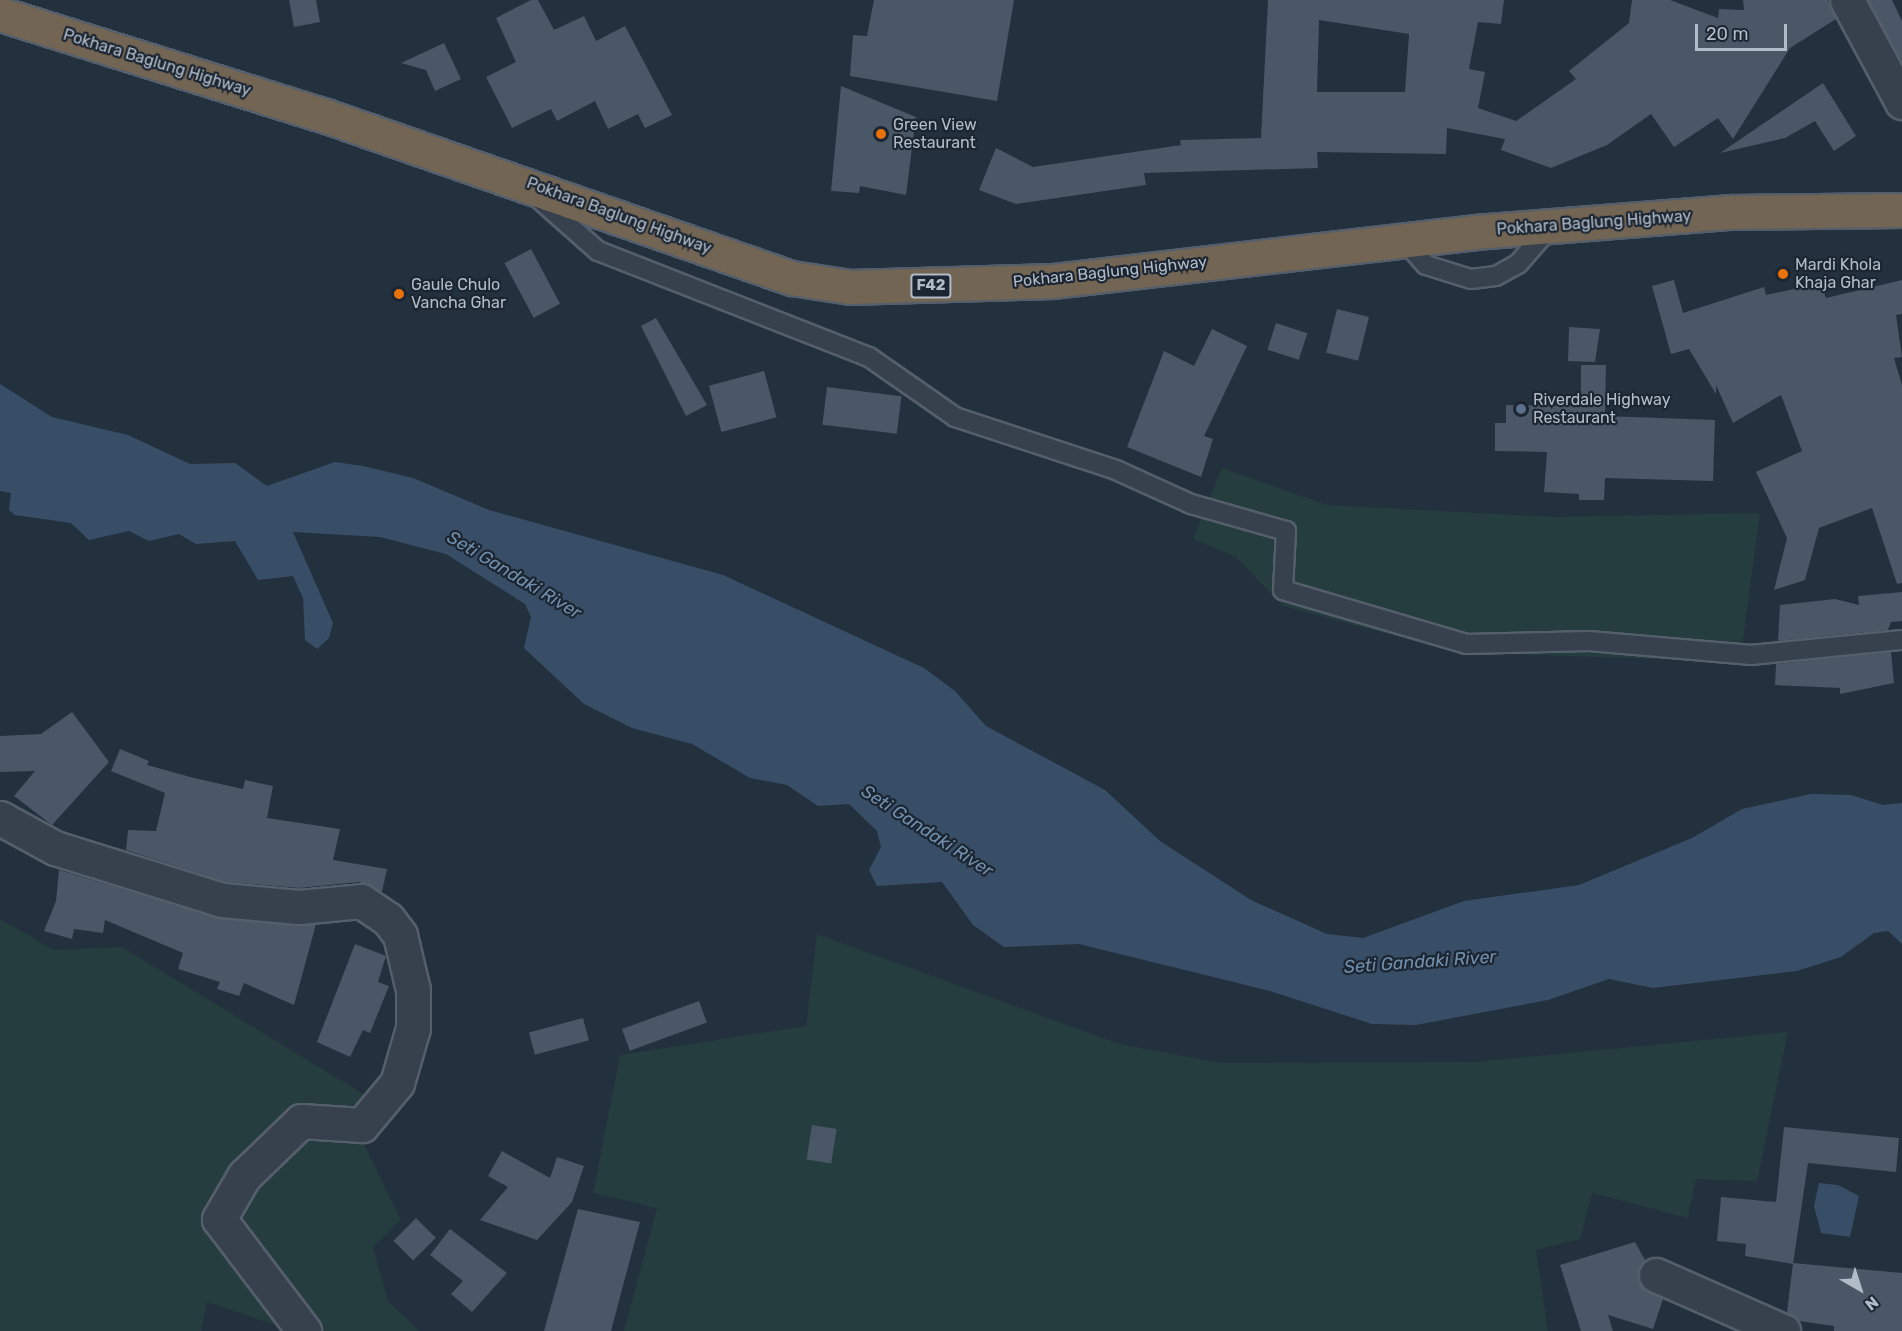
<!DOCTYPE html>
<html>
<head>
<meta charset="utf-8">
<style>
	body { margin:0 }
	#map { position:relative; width:1902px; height:1331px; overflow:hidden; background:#23303d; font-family:Rubik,sans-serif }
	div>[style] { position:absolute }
	.green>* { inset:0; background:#253d3e }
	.water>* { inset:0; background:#384e67 }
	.building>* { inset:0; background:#495766; transform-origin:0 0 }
	.roads { filter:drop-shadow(2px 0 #555f6b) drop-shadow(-2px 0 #555f6b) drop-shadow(0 2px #555f6b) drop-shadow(0 -2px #555f6b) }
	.lane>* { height:18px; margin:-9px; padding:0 9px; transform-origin:9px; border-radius:9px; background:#37414d }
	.street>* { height:33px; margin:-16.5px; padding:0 16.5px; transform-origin:16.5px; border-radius:16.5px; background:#37414d }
	.highway>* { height:33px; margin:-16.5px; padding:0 16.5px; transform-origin:16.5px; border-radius:16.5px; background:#736553 }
	.dots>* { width:16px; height:16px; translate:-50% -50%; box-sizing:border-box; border:3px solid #1c2632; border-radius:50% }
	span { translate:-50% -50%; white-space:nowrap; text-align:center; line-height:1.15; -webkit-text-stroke:4.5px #1c2632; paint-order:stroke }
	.shield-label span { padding:2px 4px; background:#1c2632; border:2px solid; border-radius:4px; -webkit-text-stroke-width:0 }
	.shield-label { font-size:15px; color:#b2bcc8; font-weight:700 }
	.street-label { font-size:16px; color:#b2bcc8 }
	.poi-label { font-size:16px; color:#b2bcc8 }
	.left { translate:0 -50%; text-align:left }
	.water-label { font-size:18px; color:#718fac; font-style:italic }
	.north { position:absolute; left:1830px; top:1259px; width:60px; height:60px; -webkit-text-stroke:4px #1c2632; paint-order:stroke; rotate:141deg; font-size:16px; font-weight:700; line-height:24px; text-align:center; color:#b2bcc8 }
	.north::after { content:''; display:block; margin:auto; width:21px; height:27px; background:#b2bcc8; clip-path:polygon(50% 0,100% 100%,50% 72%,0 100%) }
	.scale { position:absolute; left:1695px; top:24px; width:92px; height:27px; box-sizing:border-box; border:3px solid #b2bcc8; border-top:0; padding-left:8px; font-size:18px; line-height:21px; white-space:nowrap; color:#b2bcc8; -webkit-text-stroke:4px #1c2632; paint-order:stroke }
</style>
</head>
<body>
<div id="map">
	<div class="green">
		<div style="clip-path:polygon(1222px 468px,1327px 505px,1554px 517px,1760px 513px,1740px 662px,1456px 652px,1283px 606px,1236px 557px,1193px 539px)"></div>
		<div style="clip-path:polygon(0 919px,54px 950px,122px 947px,368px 1097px,355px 1118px,297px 1109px,203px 1223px,285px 1328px,207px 1302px,201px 1331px,0 1331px)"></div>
		<div style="clip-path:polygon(817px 934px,1119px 1044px,1221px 1063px,1474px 1062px,1788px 1032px,1757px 1181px,1696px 1179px,1688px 1218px,1592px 1193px,1580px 1239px,1536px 1250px,1548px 1331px,624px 1331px,657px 1208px,593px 1193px,620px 1055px,806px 1026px)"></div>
		<div style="clip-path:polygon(303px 1130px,361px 1138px,401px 1220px,373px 1247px,388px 1301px,419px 1331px,317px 1331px,244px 1232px,238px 1214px,272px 1163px)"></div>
	</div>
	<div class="water">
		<div style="clip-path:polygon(0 384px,52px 417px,128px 435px,190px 464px,235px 463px,267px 486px,335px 462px,363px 466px,413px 478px,489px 510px,723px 575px,924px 668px,955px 691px,986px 726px,1105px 790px,1160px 841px,1251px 900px,1327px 934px,1363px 938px,1464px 901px,1579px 885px,1692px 838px,1742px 809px,1811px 794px,1851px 795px,1883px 805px,1902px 803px,1902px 944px,1888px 931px,1874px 933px,1841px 957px,1797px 971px,1653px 988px,1609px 979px,1548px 1000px,1416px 1025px,1372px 1024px,1270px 991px,1079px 944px,1004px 947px,973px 925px,942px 882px,877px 886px,869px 870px,881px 847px,877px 831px,849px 804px,818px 806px,787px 785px,750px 778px,692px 744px,632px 728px,584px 704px,524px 648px,531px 617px,525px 604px,446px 554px,380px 537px,293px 532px,333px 623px,329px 638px,317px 649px,305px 640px,303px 598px,293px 576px,258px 580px,235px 541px,196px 544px,179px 534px,149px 541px,129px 531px,89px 540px,71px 523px,15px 515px,9px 510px,11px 493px,0 491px)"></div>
		<div style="clip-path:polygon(1819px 1183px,1838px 1185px,1859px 1196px,1850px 1237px,1821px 1233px,1814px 1206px)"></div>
	</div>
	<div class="building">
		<div style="clip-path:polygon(289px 0,316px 0,320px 22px,294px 27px)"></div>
		<div style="clip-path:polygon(531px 0,538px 0,554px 30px,584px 16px,596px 41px,625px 26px,672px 115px,645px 128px,638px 114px,608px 129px,595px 101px,557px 121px,551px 109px,512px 128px,486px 77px,516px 62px,496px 18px)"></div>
		<div style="clip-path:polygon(874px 0,1014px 0,997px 101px,850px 76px,853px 35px,867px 36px)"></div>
		<div style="clip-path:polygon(evenodd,1268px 0,1504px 0,1501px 24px,1478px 22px,1469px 69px,1485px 72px,1478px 108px,1516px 121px,1576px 79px,1569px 71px,1629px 23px,1632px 0,1670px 0,1718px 18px,1719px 9px,1744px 10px,1743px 0,1828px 0,1836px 19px,1790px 48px,1733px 139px,1718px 118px,1674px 147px,1651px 114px,1607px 145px,1551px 168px,1501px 150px,1505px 139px,1447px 128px,1446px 154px,1317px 152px,1318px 168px,1144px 173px,1146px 185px,1016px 204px,979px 190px,996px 148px,1033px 167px,1181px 145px,1180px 140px,1261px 138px,1268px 0,1319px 20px,1409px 34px,1405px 92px,1317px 92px,1319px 20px)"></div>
		<div style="clip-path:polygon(1868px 0,1892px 0,1902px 21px,1902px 62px)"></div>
		<div style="clip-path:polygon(444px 43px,461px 79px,435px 91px,426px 70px,401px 63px)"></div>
		<div style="clip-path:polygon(1823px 83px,1856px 136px,1834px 151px,1815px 121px,1785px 138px,1720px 153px)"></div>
		<div style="clip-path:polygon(841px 86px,916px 117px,906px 195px,860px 186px,859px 193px,831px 191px)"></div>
		<div style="left:531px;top:249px;width:62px;height:30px;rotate:62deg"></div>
		<div style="clip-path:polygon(1674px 280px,1683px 313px,1764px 287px,1766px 295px,1821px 283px,1826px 298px,1902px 280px,1902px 314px,1896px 315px,1902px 357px,1894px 358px,1902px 385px,1902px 583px,1897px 584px,1872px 508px,1819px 528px,1805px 580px,1774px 590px,1787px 538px,1756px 472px,1802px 451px,1781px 395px,1733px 423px,1716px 385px,1716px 394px,1689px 349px,1671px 354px,1652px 286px)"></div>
		<div style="left:1337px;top:309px;width:33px;height:45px;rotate:14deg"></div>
		<div style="clip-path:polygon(656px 318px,707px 405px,686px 416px,641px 326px)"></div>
		<div style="left:1276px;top:323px;width:33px;height:28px;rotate:18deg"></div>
		<div style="clip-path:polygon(1569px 327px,1600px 329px,1595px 362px,1568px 361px)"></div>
		<div style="clip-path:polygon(1212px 329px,1247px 346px,1204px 436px,1213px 439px,1201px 477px,1127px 447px,1164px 351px,1194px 366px)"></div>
		<div style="clip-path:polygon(1581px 365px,1606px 365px,1605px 416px,1715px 420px,1713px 481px,1605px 478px,1604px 500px,1579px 500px,1579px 494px,1544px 492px,1547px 452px,1495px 451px,1495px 423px,1506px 423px,1506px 405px,1581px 406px)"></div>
		<div style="left:764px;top:371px;width:48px;height:57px;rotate:75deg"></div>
		<div style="left:827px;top:387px;width:75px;height:38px;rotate:7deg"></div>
		<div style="clip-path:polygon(1902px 592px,1902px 621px,1891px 622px,1888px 630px,1778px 641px,1780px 605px,1835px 599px,1859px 605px,1858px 596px)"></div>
		<div style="clip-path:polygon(1891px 652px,1894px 683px,1840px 694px,1840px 688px,1775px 685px,1776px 664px)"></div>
		<div style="clip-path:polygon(72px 712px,109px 762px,52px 825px,14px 796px,35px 771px,0 772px,0 736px,41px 734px)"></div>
		<div style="clip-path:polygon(120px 749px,149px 761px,147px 765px,194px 778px,243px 789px,245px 780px,273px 786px,267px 818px,340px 829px,333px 860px,387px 869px,382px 892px,359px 882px,299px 888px,226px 882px,126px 850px,128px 830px,156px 831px,165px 793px,111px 771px)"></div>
		<div style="clip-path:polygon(59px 870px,217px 918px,316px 924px,294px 1005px,244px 983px,239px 996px,217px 989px,220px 982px,178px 969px,183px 953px,105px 920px,103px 933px,74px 929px,72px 939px,44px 931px,56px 901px)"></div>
		<div style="clip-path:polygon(355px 944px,386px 956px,378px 982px,389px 986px,370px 1033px,363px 1030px,350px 1057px,317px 1042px)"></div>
		<div style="left:699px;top:1001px;width:23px;height:82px;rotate:70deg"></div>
		<div style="left:583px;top:1018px;width:23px;height:56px;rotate:75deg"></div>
		<div style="left:812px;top:1125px;width:25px;height:35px;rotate:9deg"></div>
		<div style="clip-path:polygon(1784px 1127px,1899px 1138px,1896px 1172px,1808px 1163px,1793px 1264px,1745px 1256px,1746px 1244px,1717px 1241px,1721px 1197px,1776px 1202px)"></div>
		<div style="clip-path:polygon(502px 1151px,550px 1178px,557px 1157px,584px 1166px,572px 1202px,537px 1240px,480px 1220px,508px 1187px,488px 1176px)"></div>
		<div style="clip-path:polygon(578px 1209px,640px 1222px,611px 1331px,544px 1331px)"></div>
		<div style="left:416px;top:1218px;width:28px;height:32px;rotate:45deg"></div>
		<div style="clip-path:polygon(450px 1229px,507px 1273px,472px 1312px,451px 1294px,463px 1281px,430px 1255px)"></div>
		<div style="clip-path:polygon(1635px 1242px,1645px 1260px,1639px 1268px,1641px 1286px,1663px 1299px,1653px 1329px,1608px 1315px,1613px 1331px,1581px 1331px,1560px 1265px)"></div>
		<div style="clip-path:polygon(1793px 1263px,1902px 1273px,1902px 1331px,1834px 1331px,1834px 1326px,1799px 1321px,1787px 1312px)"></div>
	</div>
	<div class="roads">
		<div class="lane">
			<div style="left:538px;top:198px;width:80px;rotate:41.5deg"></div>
			<div style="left:598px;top:251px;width:291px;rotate:21.4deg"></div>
			<div style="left:869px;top:357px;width:105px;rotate:34.9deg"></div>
			<div style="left:955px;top:417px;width:169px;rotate:18.2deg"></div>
			<div style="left:1116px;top:470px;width:82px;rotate:24.4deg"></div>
			<div style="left:1191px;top:504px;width:99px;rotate:15.9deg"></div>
			<div style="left:1286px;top:531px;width:59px;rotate:92.9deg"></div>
			<div style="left:1283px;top:590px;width:191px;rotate:16.4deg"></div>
			<div style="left:1466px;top:644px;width:123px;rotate:-1.4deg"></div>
			<div style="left:1589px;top:641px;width:163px;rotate:4.9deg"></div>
			<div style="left:1751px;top:655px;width:152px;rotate:-5.7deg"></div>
			<div style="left:1404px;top:240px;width:33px;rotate:49deg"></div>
			<div style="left:1426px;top:265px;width:47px;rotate:17.3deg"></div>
			<div style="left:1471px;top:279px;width:25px;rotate:-7deg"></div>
			<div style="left:1496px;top:276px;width:25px;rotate:-29deg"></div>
			<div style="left:1518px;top:264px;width:50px;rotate:-49deg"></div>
		</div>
		<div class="street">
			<div style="left:1847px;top:0;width:116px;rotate:61.7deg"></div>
			<div style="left:0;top:818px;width:63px;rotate:28.6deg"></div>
			<div style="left:55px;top:848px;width:175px;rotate:17.3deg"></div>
			<div style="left:222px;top:900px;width:77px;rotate:5.2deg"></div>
			<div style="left:299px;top:907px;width:62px;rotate:-5.5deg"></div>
			<div style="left:361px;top:901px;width:32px;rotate:34deg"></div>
			<div style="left:388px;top:919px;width:20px;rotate:53deg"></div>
			<div style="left:400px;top:935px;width:57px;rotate:76.7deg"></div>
			<div style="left:413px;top:990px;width:38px;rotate:90deg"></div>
			<div style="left:413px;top:1028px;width:57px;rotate:106.2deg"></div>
			<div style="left:397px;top:1083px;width:55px;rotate:129.8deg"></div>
			<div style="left:362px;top:1125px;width:61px;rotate:-176.2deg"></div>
			<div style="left:301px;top:1121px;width:79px;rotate:136deg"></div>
			<div style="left:244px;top:1176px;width:50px;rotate:120.2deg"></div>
			<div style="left:219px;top:1219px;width:141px;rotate:52.8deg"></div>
			<div style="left:1656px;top:1275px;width:139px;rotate:23.8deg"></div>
		</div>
		<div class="highway">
			<div style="left:0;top:14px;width:342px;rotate:17.4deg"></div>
			<div style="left:326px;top:116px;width:493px;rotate:19.2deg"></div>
			<div style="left:792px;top:278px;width:59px;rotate:8.8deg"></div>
			<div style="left:850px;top:287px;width:203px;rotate:-1.7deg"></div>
			<div style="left:1053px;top:281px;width:425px;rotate:-6.6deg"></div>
			<div style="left:1475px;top:232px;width:257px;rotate:-4.5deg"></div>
			<div style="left:1731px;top:212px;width:171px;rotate:-0.7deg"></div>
		</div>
	</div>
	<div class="dots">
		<div style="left:881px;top:134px;background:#e8710a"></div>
		<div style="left:1783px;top:274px;background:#e8710a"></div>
		<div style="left:399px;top:294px;background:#e8710a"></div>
		<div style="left:1521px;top:409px;background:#5c6f8a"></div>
	</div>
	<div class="shield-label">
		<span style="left:931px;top:286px">F42</span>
	</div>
	<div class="street-label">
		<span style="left:157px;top:63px;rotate:17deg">Pokhara Baglung Highway</span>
		<span style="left:619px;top:216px;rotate:20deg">Pokhara Baglung Highway</span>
		<span style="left:1594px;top:223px;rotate:-4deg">Pokhara Baglung Highway</span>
		<span style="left:1110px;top:272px;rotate:-6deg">Pokhara Baglung Highway</span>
	</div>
	<div class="poi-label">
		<span class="left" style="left:893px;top:134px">Green View<br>Restaurant</span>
		<span class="left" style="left:1795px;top:274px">Mardi Khola<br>Khaja Ghar</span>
		<span class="left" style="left:411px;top:294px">Gaule Chulo<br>Vancha Ghar</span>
		<span class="left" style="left:1533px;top:409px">Riverdale Highway<br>Restaurant</span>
	</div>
	<div class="water-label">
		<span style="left:514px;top:575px;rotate:31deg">Seti Gandaki River</span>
		<span style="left:927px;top:831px;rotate:33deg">Seti Gandaki River</span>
		<span style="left:1420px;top:962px;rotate:-4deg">Seti Gandaki River</span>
	</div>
	<div class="north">N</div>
	<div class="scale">20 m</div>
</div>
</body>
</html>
